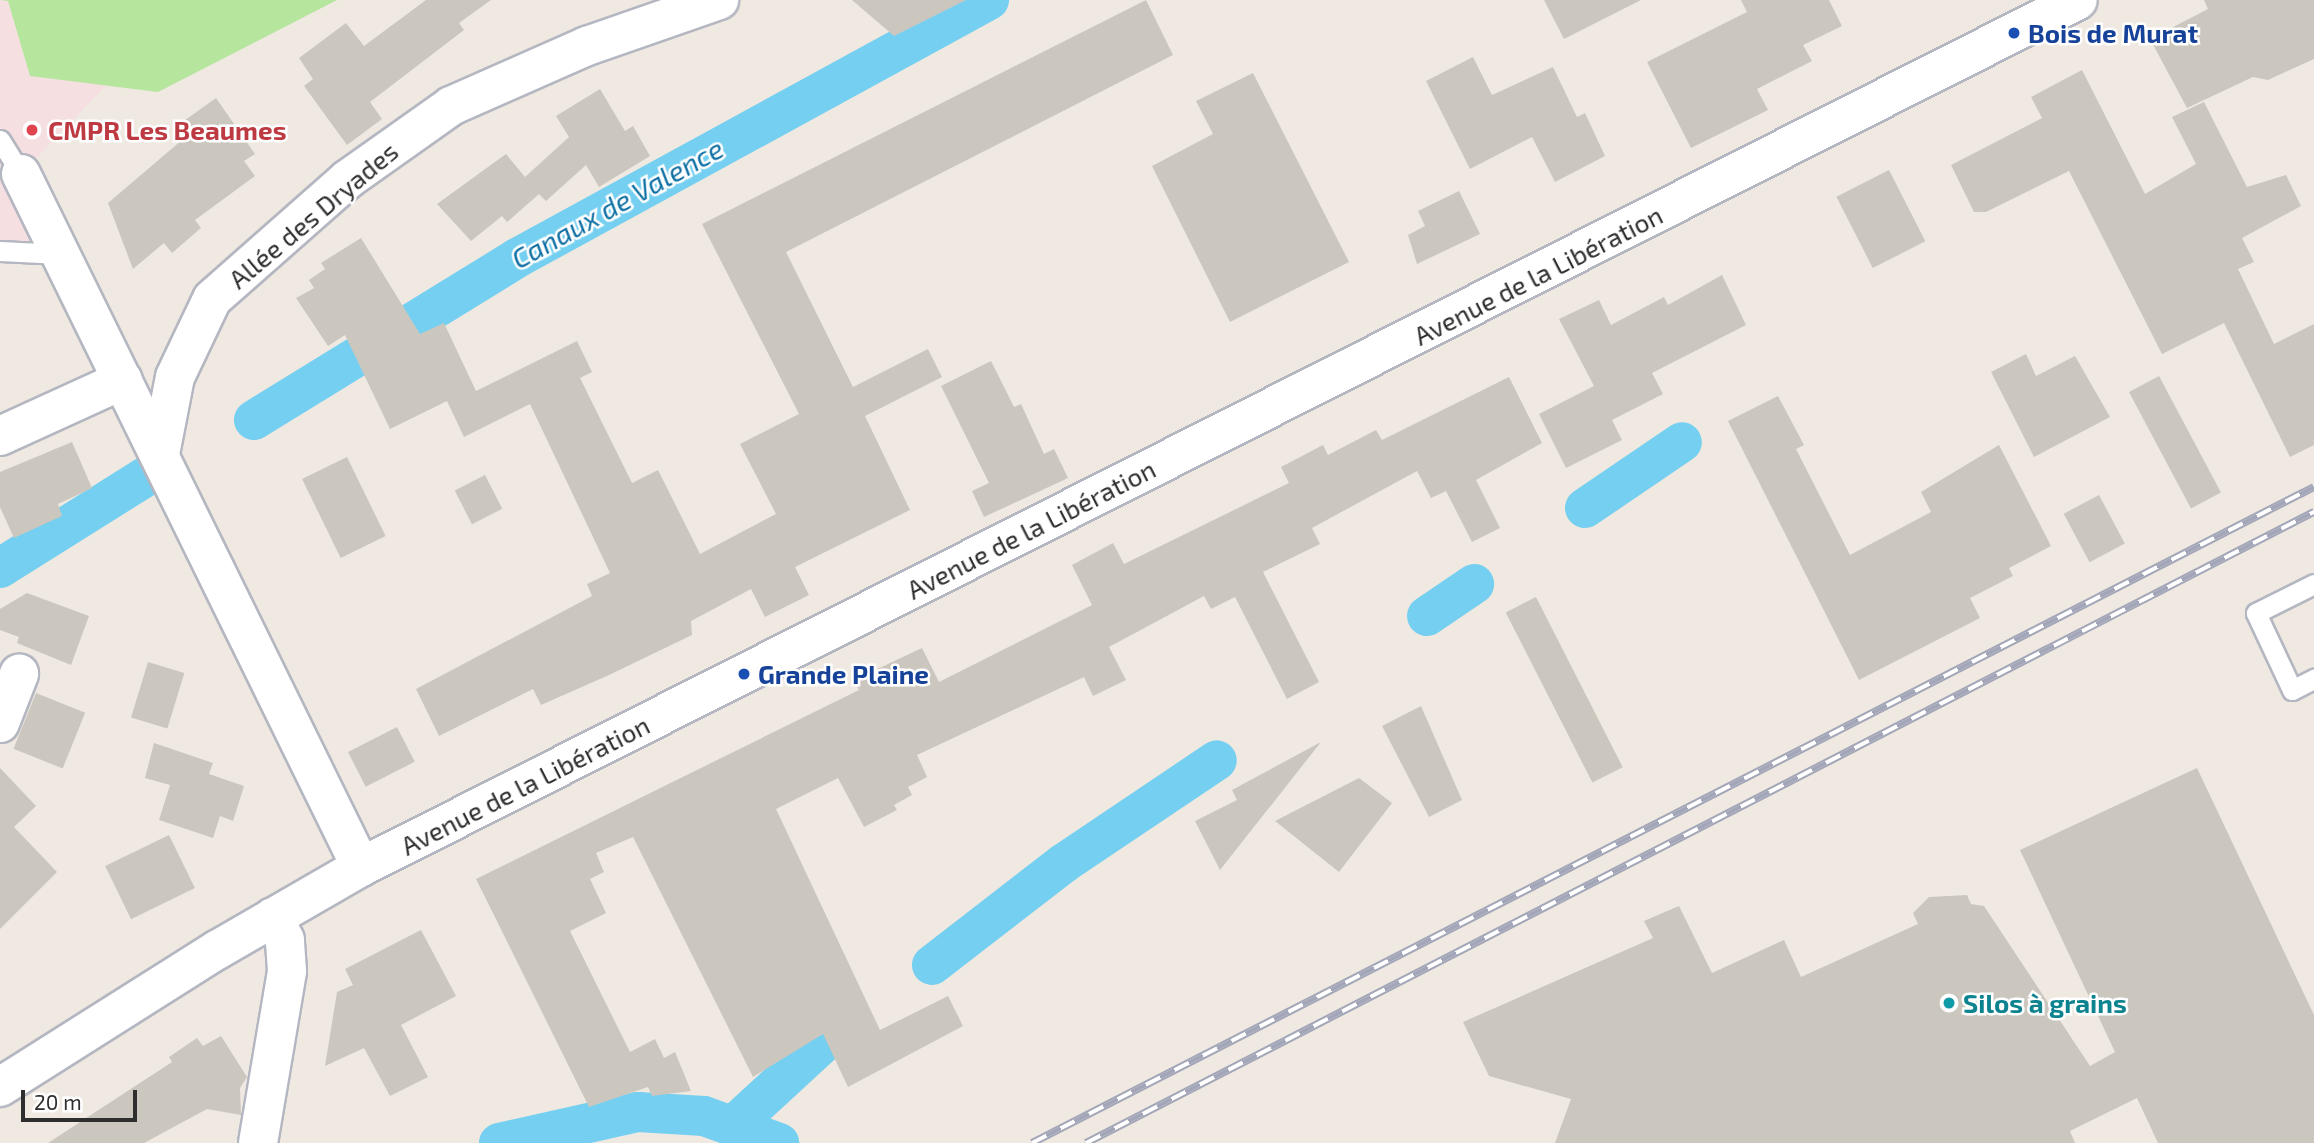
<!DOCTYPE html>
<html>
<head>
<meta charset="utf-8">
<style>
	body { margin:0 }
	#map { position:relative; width:2314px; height:1143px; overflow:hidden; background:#efe9e1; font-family:"Exo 2",sans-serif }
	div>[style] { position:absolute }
	.medical>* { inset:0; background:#f5dfe0 }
	.green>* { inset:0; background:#b6e59e }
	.canal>* { height:40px; margin:-20px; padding:0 20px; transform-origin:20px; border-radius:20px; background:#75cff0 }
	.building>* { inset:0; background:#cbc7bf; transform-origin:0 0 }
	.roads { filter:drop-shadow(2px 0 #b4b7c1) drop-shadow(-2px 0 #b4b7c1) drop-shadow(0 2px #b4b7c1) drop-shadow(0 -2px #b4b7c1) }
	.lane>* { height:19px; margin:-9.5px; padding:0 9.5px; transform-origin:9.5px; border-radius:9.5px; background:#fff }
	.street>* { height:38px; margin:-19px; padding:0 19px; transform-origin:19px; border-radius:19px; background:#fff }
	.secondary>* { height:38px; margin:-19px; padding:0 19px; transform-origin:19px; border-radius:19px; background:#fff }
	.rail>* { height:8px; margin-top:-4px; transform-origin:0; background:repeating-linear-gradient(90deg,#fff 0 16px,#a3a6b8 0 32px); box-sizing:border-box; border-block:2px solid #a3a6b8 }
	.dots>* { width:19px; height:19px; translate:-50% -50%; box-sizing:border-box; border:4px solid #fff; border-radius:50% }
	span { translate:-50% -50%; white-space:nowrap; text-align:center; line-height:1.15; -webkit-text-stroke:5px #fff; paint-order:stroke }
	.transit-label { font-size:26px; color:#164399; font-weight:700 }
	.left { translate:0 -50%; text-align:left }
	.health-label { font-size:26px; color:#be3a42; font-weight:700 }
	.street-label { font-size:26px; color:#2e2e2e }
	.culture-label { font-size:26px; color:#0d838f; font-weight:700 }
	.water-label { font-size:28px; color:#0d6fa3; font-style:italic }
	.scale { position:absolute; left:21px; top:1090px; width:116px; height:32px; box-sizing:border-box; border:4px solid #2e2e2e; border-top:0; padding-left:9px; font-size:21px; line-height:24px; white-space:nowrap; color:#2e2e2e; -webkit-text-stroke:5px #fff; paint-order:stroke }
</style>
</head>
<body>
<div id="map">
	<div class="medical">
		<div style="clip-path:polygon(0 0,8px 1px,30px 76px,107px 85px,21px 174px,61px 254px,0 251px)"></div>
	</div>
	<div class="green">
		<div style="clip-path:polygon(1px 0,337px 0,158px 92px,30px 76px,8px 1px)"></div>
	</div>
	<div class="canal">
		<div style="left:254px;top:420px;width:309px;rotate:-31.6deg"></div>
		<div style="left:517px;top:258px;width:538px;rotate:-28.66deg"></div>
		<div style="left:1585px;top:508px;width:117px;rotate:-34.2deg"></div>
		<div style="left:0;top:568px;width:175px;rotate:-32.1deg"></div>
		<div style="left:1427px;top:616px;width:57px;rotate:-34.2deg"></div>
		<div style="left:932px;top:965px;width:167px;rotate:-37.7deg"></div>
		<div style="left:1064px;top:863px;width:184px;rotate:-33.9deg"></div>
		<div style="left:734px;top:1125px;width:118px;rotate:-42.6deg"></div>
		<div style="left:499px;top:1143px;width:142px;rotate:-12.6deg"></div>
		<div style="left:638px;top:1112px;width:66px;rotate:3.5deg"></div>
		<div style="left:704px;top:1116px;width:80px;rotate:19.8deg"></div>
	</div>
	<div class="building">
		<div style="clip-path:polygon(426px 0,491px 0,459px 23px,464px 30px,370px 102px,382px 119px,347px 145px,304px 86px,313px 79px,299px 58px,346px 23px,364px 46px)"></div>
		<div style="clip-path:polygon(852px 0,966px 0,894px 36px)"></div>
		<div style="clip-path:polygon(1146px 0,1173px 55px,786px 252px,853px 387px,928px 349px,942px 377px,865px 416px,910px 510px,795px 567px,809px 595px,765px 617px,751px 589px,691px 621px,692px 635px,609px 675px,541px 705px,533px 689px,439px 736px,416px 689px,592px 596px,587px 584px,610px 573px,530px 404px,464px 437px,447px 401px,390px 429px,345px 335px,328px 346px,296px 298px,314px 288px,309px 280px,325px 269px,321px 263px,361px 238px,420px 334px,444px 323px,476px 391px,577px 341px,592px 372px,580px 378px,632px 483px,658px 470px,700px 554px,776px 514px,740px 444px,799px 414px,702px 224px)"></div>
		<div style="clip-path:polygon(1544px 0,1641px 0,1564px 39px)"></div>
		<div style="clip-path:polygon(1741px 0,1829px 0,1842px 26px,1803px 45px,1812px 61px,1757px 89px,1768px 110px,1691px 148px,1647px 62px,1747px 12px)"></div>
		<div style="clip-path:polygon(2204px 0,2314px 0,2314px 59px,2268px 80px,2253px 77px,2187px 108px,2150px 39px,2208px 9px)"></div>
		<div style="clip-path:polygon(1473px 57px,1492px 95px,1553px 67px,1577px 117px,1585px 113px,1605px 156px,1555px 182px,1532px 137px,1470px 169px,1426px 81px)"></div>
		<div style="clip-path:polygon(2082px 70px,2145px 194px,2196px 164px,2172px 117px,2204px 102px,2247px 187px,2286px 175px,2301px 206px,2242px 238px,2254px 262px,2238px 269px,2274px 344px,2314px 324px,2314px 445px,2290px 457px,2224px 323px,2162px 354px,2069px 171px,1986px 212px,1974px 212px,1951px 165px,2042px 118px,2031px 97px)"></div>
		<div style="clip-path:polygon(1253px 73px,1349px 262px,1230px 322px,1152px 166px,1213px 134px,1196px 101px)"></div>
		<div style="clip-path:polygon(600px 89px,625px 131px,633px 126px,650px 156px,599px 187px,586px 165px,546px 201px,536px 191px,539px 194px,507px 222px,502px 216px,471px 241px,437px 204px,506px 154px,525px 177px,569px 137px,556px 116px)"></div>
		<div style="clip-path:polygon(216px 98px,255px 154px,244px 161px,255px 176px,195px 220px,201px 228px,172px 253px,164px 243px,133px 269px,108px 203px,189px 134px,181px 123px)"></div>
		<div style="left:1889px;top:170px;width:80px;height:59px;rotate:63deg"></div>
		<div style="clip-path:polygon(1459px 191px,1480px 234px,1417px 264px,1408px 235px,1425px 226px,1418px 211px)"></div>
		<div style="clip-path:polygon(1722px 275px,1746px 325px,1652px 373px,1663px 394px,1612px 420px,1622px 440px,1566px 468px,1539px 414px,1594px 386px,1559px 319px,1599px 300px,1611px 325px,1664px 297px,1668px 305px)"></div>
		<div style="clip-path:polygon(2026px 354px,2036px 376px,2075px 356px,2110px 417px,2034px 457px,1991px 372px)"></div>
		<div style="clip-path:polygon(991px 361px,1014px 407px,1021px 404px,1044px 454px,1054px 449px,1068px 478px,984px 517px,972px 491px,989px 483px,941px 386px)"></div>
		<div style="left:2159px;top:376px;width:132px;height:34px;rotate:62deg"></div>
		<div style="clip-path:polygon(1509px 377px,1542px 443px,1476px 480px,1500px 528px,1472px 542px,1446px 491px,1431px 498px,1417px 471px,1312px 528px,1320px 544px,1263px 572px,1319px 682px,1287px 699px,1235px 597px,1211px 609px,1204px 596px,1109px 647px,1126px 680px,1093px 696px,1084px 677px,917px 755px,927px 777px,908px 787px,912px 795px,894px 805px,897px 810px,864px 827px,838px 778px,776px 809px,880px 1030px,948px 996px,963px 1026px,848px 1087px,823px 1034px,753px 1077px,633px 837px,596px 853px,604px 872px,590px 879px,606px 913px,570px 931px,630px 1052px,655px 1039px,664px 1058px,675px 1052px,691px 1091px,652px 1096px,648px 1087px,589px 1107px,476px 879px,859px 690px,854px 680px,922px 648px,939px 682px,1092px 605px,1072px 565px,1113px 543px,1124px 564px,1289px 483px,1281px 467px,1323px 445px,1328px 455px,1376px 430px,1382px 440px)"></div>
		<div style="clip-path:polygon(1778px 396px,1804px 445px,1796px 449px,1850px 555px,1931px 512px,1921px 492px,1999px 445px,2051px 546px,2009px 568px,2013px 576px,1970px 598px,1980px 618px,1859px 680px,1728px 421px)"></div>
		<div style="clip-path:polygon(72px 442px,92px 488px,58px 504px,62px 516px,14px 538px,0 507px,0 472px)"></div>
		<div style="left:347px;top:457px;width:88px;height:50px;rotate:64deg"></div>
		<div style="left:485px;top:475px;width:38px;height:34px;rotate:63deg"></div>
		<div style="left:2099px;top:495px;width:55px;height:40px;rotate:62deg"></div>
		<div style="clip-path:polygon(27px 593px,89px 616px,71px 665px,17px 643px,19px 637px,0 630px,0 609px)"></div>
		<div style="left:1536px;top:597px;width:191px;height:34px;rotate:63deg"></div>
		<div style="left:148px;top:662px;width:38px;height:58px;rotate:17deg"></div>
		<div style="left:36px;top:693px;width:53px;height:60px;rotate:22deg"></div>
		<div style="clip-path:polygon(1421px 706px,1462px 800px,1429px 817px,1382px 726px)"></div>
		<div style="left:397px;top:727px;width:39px;height:55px;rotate:63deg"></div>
		<div style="clip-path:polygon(1321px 742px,1220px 870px,1195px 821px,1237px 800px,1232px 790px)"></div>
		<div style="clip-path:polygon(154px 743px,213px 763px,209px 774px,244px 786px,233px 821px,220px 816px,213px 838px,159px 820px,170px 785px,145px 778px)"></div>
		<div style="clip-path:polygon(0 768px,36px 806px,14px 827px,57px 872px,0 929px)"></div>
		<div style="clip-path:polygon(2197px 768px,2314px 1015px,2314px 1143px,2158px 1143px,2137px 1098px,2070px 1131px,2075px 1143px,1555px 1143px,1571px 1099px,1489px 1076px,1463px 1022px,1653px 938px,1644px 921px,1679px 906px,1712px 973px,1784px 940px,1801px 977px,1918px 924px,1913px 913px,1929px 897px,1967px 895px,1971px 904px,1984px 906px,2090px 1066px,2115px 1052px,2020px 850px)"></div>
		<div style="clip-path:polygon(1359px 778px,1392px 803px,1339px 872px,1275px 821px)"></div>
		<div style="left:169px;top:835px;width:59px;height:71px;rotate:64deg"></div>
		<div style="clip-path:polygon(421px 930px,456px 996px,401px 1025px,428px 1077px,390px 1096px,364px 1048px,325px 1066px,337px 992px,353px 985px,345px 969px)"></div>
		<div style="clip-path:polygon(221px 1036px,247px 1077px,240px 1088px,241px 1115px,207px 1109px,144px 1143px,48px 1143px,172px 1062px,169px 1057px,197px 1038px,203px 1046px)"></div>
	</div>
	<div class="roads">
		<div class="lane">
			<div style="left:0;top:140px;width:40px;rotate:58deg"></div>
			<div style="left:0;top:251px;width:61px;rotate:2.8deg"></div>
			<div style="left:2314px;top:584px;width:65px;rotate:153.4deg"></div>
			<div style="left:2256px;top:613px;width:85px;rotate:64.9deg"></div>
			<div style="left:2292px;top:690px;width:25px;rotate:-27deg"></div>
		</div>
		<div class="street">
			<div style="left:21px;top:174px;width:772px;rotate:63.87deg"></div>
			<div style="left:0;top:436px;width:135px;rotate:-24.5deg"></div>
			<div style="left:160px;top:454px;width:78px;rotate:-79deg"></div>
			<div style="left:175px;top:377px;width:86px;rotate:-64.6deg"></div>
			<div style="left:212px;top:299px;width:181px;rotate:-41.4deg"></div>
			<div style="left:348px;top:179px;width:126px;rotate:-35.3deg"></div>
			<div style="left:451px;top:106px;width:149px;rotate:-23.8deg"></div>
			<div style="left:587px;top:46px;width:140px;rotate:-19.2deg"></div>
			<div style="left:0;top:723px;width:53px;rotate:-68.8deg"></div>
			<div style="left:258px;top:1143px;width:174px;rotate:-80.4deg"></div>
			<div style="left:287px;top:971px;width:31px;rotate:-94deg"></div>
			<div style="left:285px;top:940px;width:26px;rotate:-118deg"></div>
		</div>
		<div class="secondary">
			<div style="left:0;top:1087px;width:257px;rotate:-32.3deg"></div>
			<div style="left:217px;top:950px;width:166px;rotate:-30deg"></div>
			<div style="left:361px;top:867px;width:1923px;rotate:-26.79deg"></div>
		</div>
	</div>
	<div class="rail">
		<div style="left:1032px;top:1143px;width:1440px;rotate:-27.1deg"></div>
		<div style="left:1086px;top:1143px;width:1381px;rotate:-27.2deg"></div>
	</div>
	<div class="dots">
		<div style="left:2014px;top:33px;background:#1a4fb4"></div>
		<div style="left:32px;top:130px;background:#e0444e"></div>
		<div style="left:744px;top:674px;background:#1a4fb4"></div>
		<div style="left:1949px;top:1003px;background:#0f9aa8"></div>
	</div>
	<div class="transit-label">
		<span class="left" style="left:2028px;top:33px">Bois de Murat</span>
		<span class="left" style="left:758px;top:674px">Grande Plaine</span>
	</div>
	<div class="health-label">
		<span class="left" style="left:48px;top:130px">CMPR Les Beaumes</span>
	</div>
	<div class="street-label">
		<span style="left:313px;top:215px;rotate:-40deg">Allée des Dryades</span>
		<span style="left:1538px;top:275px;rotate:-27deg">Avenue de la Libération</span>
		<span style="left:1031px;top:529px;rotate:-27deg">Avenue de la Libération</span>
		<span style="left:525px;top:785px;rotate:-27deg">Avenue de la Libération</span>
	</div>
	<div class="culture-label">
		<span class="left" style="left:1963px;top:1003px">Silos à grains</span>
	</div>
	<div class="water-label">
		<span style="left:617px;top:203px;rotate:-29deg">Canaux de Valence</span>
	</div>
	<div class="scale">20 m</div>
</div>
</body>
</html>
